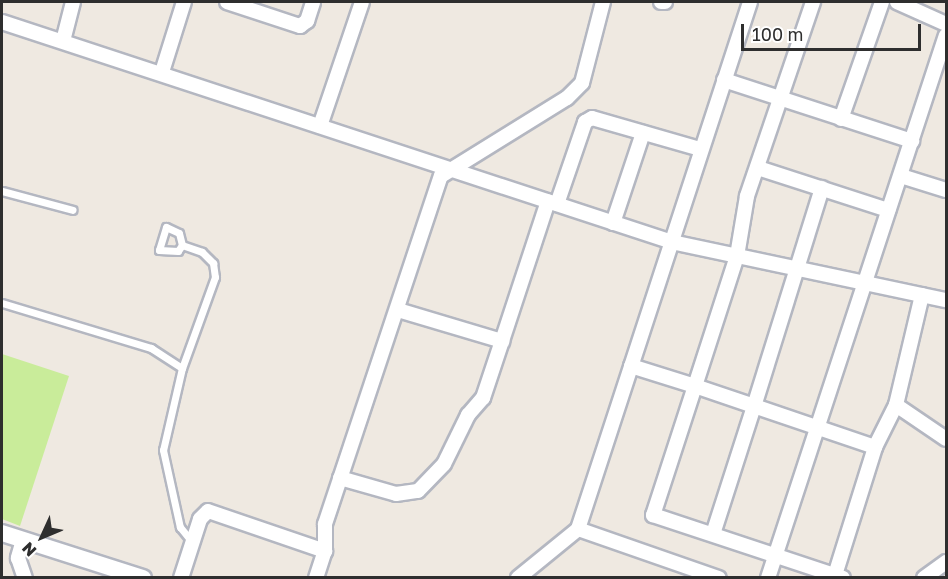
<!DOCTYPE html>
<html>
<head>
<meta charset="utf-8">
<style>
	body { margin:0 }
	#map { position:relative; width:948px; height:579px; overflow:hidden; background:#efe9e1; font-family:"Golos Text",sans-serif }
	div>[style] { position:absolute }
	.pitch>* { inset:0; background:#c9ec9a }
	.roads { filter:drop-shadow(2px 0 #b4b7c1) drop-shadow(-2px 0 #b4b7c1) drop-shadow(0 2px #b4b7c1) drop-shadow(0 -2px #b4b7c1) }
	.service>* { height:7px; margin:-3.5px; padding:0 3.5px; transform-origin:3.5px; border-radius:3.5px; background:#fff }
	.minor>* { height:14px; margin:-7px; padding:0 7px; transform-origin:7px; border-radius:7px; background:#fff }
	.tertiary>* { height:16px; margin:-8px; padding:0 8px; transform-origin:8px; border-radius:8px; background:#fff }
	span { translate:-50% -50%; white-space:nowrap; text-align:center; line-height:1.15; -webkit-text-stroke:6px #fff; paint-order:stroke }
	.frame { position:absolute; inset:0; border:3px solid #2e2e2e; pointer-events:none }
	.north { position:absolute; left:12px; top:507px; width:60px; height:60px; -webkit-text-stroke:4px #fff; paint-order:stroke; rotate:226deg; font-size:16px; font-weight:700; line-height:24px; text-align:center; color:#2e2e2e }
	.north::after { content:''; display:block; margin:auto; width:21px; height:27px; background:#2e2e2e; clip-path:polygon(50% 0,100% 100%,50% 72%,0 100%) }
	.scale { position:absolute; left:741px; top:24px; width:180px; height:27px; box-sizing:border-box; border:3px solid #2e2e2e; border-top:0; padding-left:8px; font-size:18px; line-height:21px; white-space:nowrap; color:#2e2e2e; -webkit-text-stroke:4px #fff; paint-order:stroke }
</style>
</head>
<body>
<div id="map">
	<div class="pitch">
		<div style="clip-path:polygon(2px 354px,69px 376px,20px 526px,2px 519px)"></div>
	</div>
	<div class="roads">
		<div class="service">
			<div style="left:2px;top:191px;width:73px;rotate:15deg"></div>
			<div style="left:166px;top:227px;width:14px;rotate:25deg"></div>
			<div style="left:179px;top:233px;width:12px;rotate:76deg"></div>
			<div style="left:182px;top:245px;width:7px;rotate:124deg"></div>
			<div style="left:178px;top:251px;width:19px;rotate:-177deg"></div>
			<div style="left:159px;top:250px;width:24px;rotate:-73deg"></div>
			<div style="left:182px;top:245px;width:21px;rotate:19deg"></div>
			<div style="left:202px;top:252px;width:16px;rotate:45deg"></div>
			<div style="left:213px;top:263px;width:14px;rotate:82deg"></div>
			<div style="left:215px;top:277px;width:97px;rotate:109.9deg"></div>
			<div style="left:182px;top:368px;width:84px;rotate:103deg"></div>
			<div style="left:163px;top:450px;width:79px;rotate:77.6deg"></div>
			<div style="left:180px;top:527px;width:19px;rotate:51deg"></div>
			<div style="left:2px;top:303px;width:156px;rotate:16.8deg"></div>
			<div style="left:151px;top:348px;width:37px;rotate:33deg"></div>
		</div>
		<div class="minor">
			<div style="left:227px;top:2px;width:77px;rotate:18.2deg"></div>
			<div style="left:300px;top:26px;width:9px;rotate:-36deg"></div>
			<div style="left:307px;top:21px;width:20px;rotate:-72deg"></div>
			<div style="left:661px;top:2px;width:4px"></div>
			<div style="left:897px;top:2px;width:54px;rotate:24.2deg"></div>
			<div style="left:2px;top:22px;width:705px;rotate:18.18deg"></div>
			<div style="left:672px;top:242px;width:280px;rotate:12deg"></div>
			<div style="left:63px;top:41px;width:40px;rotate:-75.6deg"></div>
			<div style="left:162px;top:72px;width:73px;rotate:-72.6deg"></div>
			<div style="left:724px;top:80px;width:198px;rotate:18deg"></div>
			<div style="left:841px;top:119px;width:124px;rotate:-70.7deg"></div>
			<div style="left:320px;top:126px;width:131px;rotate:-71.3deg"></div>
			<div style="left:758px;top:168px;width:137px;rotate:17.9deg"></div>
			<div style="left:901px;top:176px;width:47px;rotate:17.3deg"></div>
			<div style="left:822px;top:188px;width:228px;rotate:107.3deg"></div>
			<div style="left:754px;top:406px;width:62px;rotate:-161.3deg"></div>
			<div style="left:695px;top:386px;width:136px;rotate:108deg"></div>
			<div style="left:653px;top:515px;width:200px;rotate:18.3deg"></div>
			<div style="left:557px;top:204px;width:87px;rotate:-71.1deg"></div>
			<div style="left:585px;top:122px;width:8px;rotate:-30deg"></div>
			<div style="left:592px;top:118px;width:112px;rotate:16deg"></div>
			<div style="left:613px;top:223px;width:95px;rotate:-71.6deg"></div>
			<div style="left:922px;top:295px;width:113px;rotate:103.3deg"></div>
			<div style="left:896px;top:405px;width:60px;rotate:34.2deg"></div>
			<div style="left:398px;top:310px;width:109px;rotate:16.6deg"></div>
			<div style="left:502px;top:341px;width:147px;rotate:-71.8deg"></div>
			<div style="left:631px;top:366px;width:67px;rotate:17.4deg"></div>
			<div style="left:695px;top:386px;width:137px;rotate:-72.1deg"></div>
			<div style="left:737px;top:256px;width:61px;rotate:-80.5deg"></div>
			<div style="left:747px;top:196px;width:205px;rotate:-71.2deg"></div>
			<div style="left:340px;top:478px;width:58px;rotate:15.9deg"></div>
			<div style="left:396px;top:494px;width:22px;rotate:-8deg"></div>
			<div style="left:418px;top:491px;width:37px;rotate:-46deg"></div>
			<div style="left:444px;top:464px;width:55px;rotate:-63.9deg"></div>
			<div style="left:468px;top:415px;width:23px;rotate:-49deg"></div>
			<div style="left:483px;top:398px;width:60px;rotate:-71.6deg"></div>
			<div style="left:578px;top:529px;width:149px;rotate:19.2deg"></div>
			<div style="left:713px;top:534px;width:134px;rotate:-72.2deg"></div>
			<div style="left:754px;top:406px;width:128px;rotate:18.7deg"></div>
			<div style="left:875px;top:447px;width:47px;rotate:-63.4deg"></div>
			<div style="left:23px;top:540px;width:19px;rotate:106deg"></div>
			<div style="left:18px;top:558px;width:21px;rotate:71deg"></div>
			<div style="left:835px;top:575px;width:134px;rotate:-72.6deg"></div>
			<div style="left:181px;top:578px;width:62px;rotate:-72.1deg"></div>
			<div style="left:200px;top:519px;width:11px;rotate:-45deg"></div>
			<div style="left:208px;top:511px;width:124px;rotate:18.9deg"></div>
			<div style="left:316px;top:578px;width:28px;rotate:-72deg"></div>
			<div style="left:325px;top:551px;width:27px;rotate:-90deg"></div>
			<div style="left:325px;top:524px;width:367px;rotate:-71.6deg"></div>
			<div style="left:441px;top:176px;width:148px;rotate:-31.8deg"></div>
			<div style="left:567px;top:98px;width:21px;rotate:-45deg"></div>
			<div style="left:582px;top:83px;width:84px;rotate:-75.5deg"></div>
			<div style="left:518px;top:578px;width:77px;rotate:-39.2deg"></div>
			<div style="left:578px;top:529px;width:554px;rotate:-71.92deg"></div>
			<div style="left:768px;top:578px;width:571px;rotate:-71.85deg"></div>
			<div style="left:924px;top:578px;width:27px;rotate:-36deg"></div>
		</div>
		<div class="tertiary">
			<div style="left:2px;top:533px;width:148px;rotate:17.7deg"></div>
		</div>
	</div>
	<div class="frame"></div>
	<div class="north">N</div>
	<div class="scale">100 m</div>
</div>
</body>
</html>
